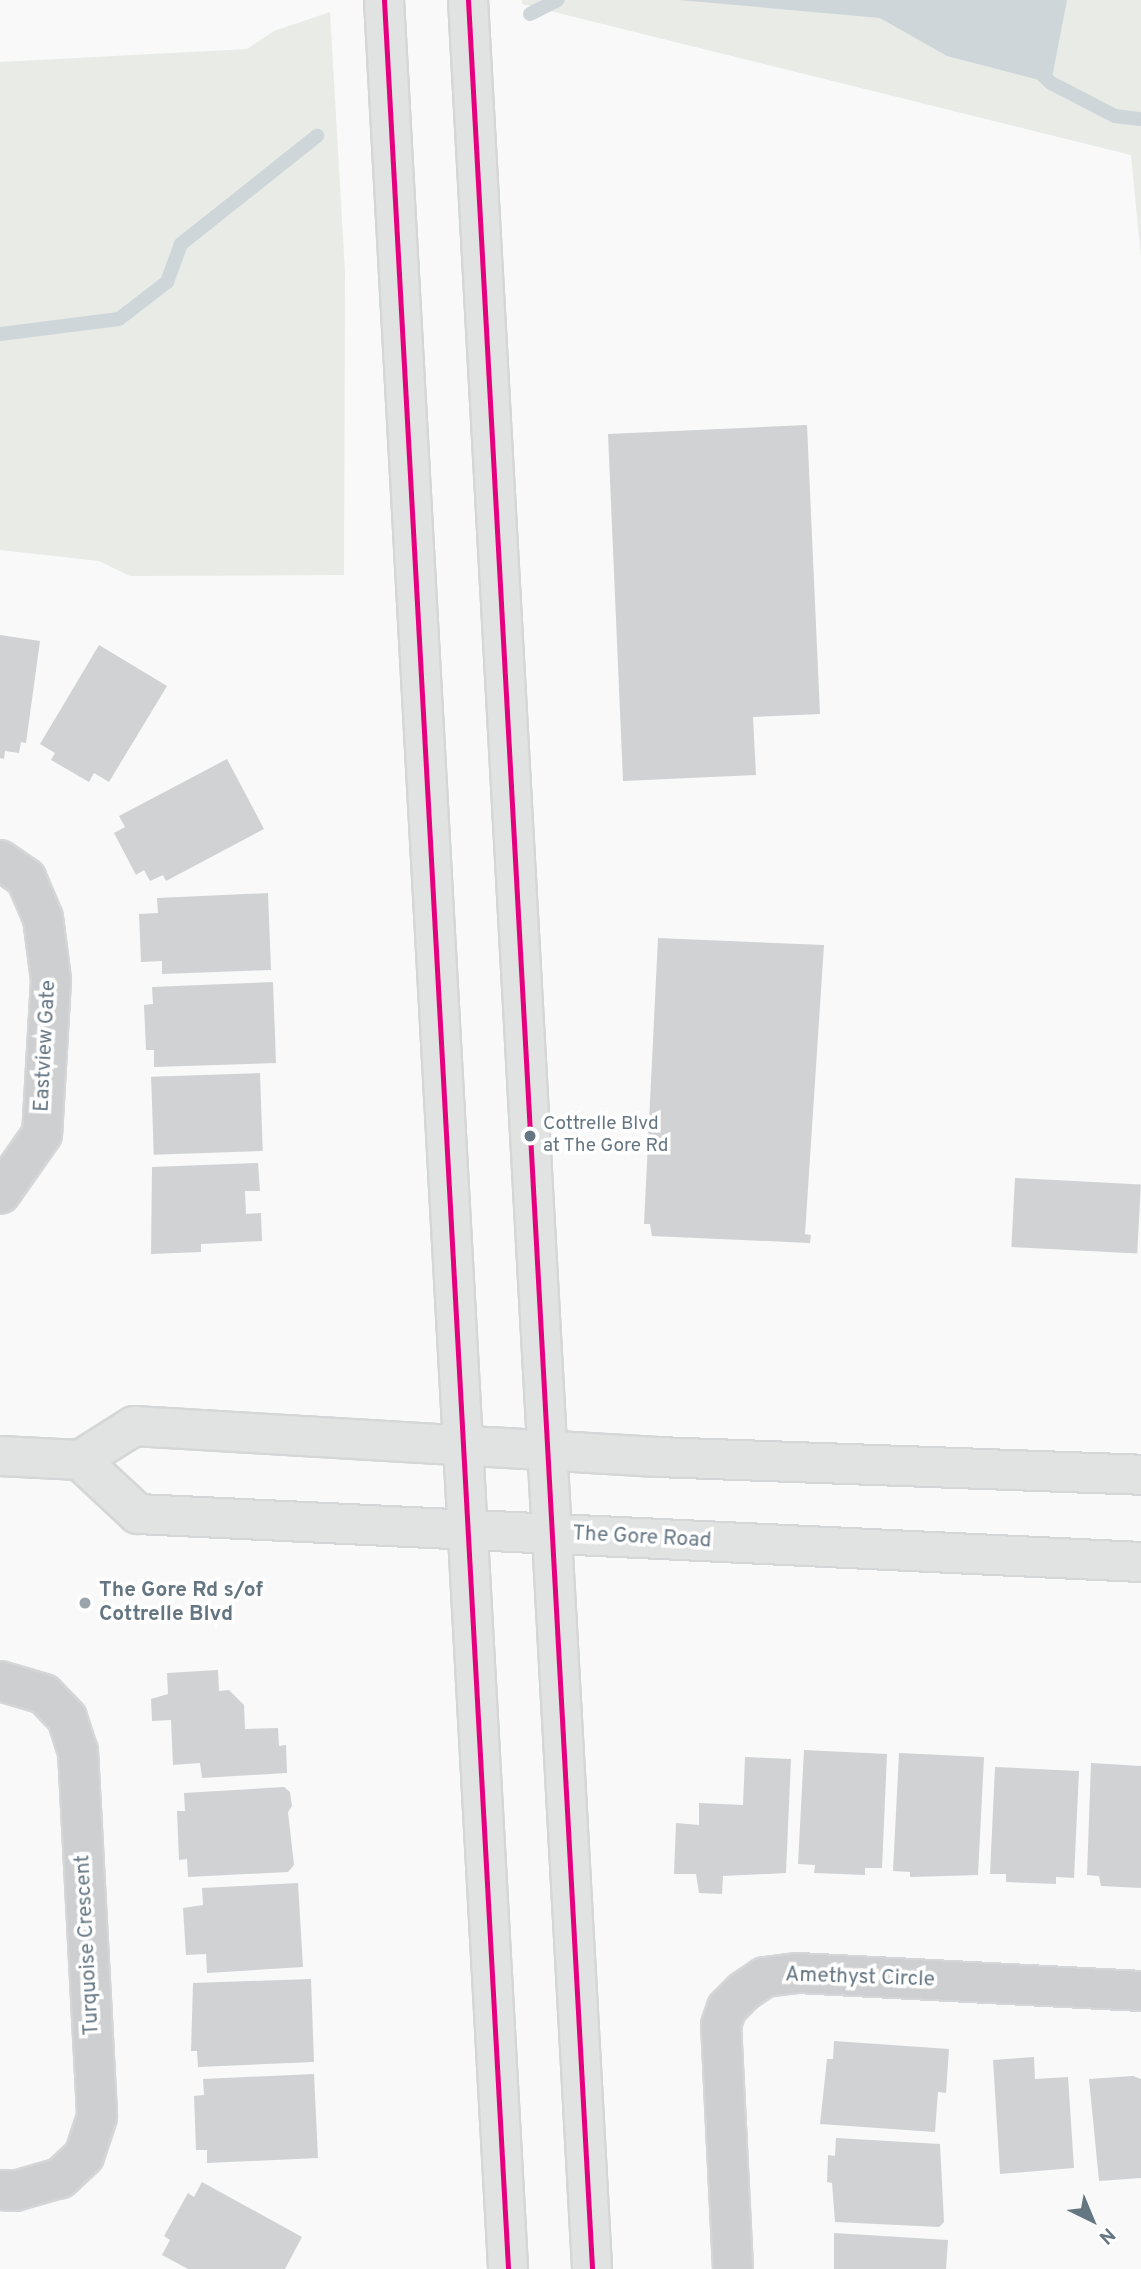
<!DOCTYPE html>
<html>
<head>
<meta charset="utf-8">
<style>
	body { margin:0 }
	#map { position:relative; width:1141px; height:2269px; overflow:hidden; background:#f9f9f9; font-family:Overpass,sans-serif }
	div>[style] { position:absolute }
	.green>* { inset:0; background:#e8ebe6 }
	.water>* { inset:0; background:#ced6d9 }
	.stream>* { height:14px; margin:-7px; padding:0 7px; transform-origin:7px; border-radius:7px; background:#ced6d9 }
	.building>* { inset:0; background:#d0d2d3; transform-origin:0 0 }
	.roads { filter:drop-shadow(2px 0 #d5d6d7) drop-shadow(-2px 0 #d5d6d7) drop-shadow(0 2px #d5d6d7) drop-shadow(0 -2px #d5d6d7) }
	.minor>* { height:38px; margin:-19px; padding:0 19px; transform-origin:19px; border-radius:19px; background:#cecfd0 }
	.secondary>* { height:38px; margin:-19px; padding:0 19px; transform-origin:19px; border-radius:19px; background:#e1e2e2 }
	.bus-1>* { height:5px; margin:-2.5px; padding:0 2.5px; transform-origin:2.5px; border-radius:2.5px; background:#e5007d }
	.dots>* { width:19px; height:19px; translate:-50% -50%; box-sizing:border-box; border:4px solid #fff; border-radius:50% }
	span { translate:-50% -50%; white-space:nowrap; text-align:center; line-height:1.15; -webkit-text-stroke:7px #fff; paint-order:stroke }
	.bus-label { font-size:19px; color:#657683 }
	.left { translate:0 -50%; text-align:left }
	.street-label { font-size:21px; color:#657683 }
	.poi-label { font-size:21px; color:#657683; font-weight:700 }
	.north { position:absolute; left:1057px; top:2185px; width:70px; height:70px; -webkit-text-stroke:5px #fff; paint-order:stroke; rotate:137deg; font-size:19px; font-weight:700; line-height:28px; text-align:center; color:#657683 }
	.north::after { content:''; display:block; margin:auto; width:24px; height:32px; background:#657683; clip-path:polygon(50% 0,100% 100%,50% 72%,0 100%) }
</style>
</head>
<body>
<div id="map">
	<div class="green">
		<div style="clip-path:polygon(522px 0,1141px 0,1141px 257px,1131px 155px,522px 4px)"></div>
		<div style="clip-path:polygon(330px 12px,345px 272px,344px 575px,130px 576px,99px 561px,0 550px,0 62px,247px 49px,274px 31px)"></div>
	</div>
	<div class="water">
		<div style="clip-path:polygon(679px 0,1067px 0,1051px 83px,947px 56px,880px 18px)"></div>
	</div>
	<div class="stream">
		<div style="left:530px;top:14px;width:31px;rotate:-27deg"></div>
		<div style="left:1037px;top:70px;width:19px;rotate:43deg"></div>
		<div style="left:1051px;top:83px;width:72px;rotate:27.3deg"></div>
		<div style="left:1115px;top:116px;width:26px;rotate:7deg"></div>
		<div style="left:0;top:334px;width:120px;rotate:-7.2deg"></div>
		<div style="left:119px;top:319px;width:61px;rotate:-37.6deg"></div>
		<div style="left:167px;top:282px;width:40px;rotate:-69.8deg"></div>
		<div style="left:181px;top:244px;width:174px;rotate:-38.5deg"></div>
	</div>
	<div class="building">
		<div style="clip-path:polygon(807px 425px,820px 714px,753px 717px,756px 775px,623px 781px,608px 434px)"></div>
		<div style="clip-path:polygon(0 635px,40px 641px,26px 743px,21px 742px,19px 753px,5px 751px,4px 759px,0 758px)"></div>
		<div style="clip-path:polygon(99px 645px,167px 686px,109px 782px,94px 773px,89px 782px,51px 760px,55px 753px,40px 744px)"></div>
		<div style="clip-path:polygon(227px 759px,264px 829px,166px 881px,163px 875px,150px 881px,144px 870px,136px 875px,114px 833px,125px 827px,119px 816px)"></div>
		<div style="clip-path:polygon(268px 893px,271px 970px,162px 974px,162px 961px,141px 962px,139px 914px,158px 913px,157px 898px)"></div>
		<div style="clip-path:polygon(658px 938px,824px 945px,805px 1234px,811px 1235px,810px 1243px,652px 1236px,650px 1224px,644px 1224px)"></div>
		<div style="clip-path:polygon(273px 982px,276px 1063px,154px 1067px,154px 1050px,146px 1050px,144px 1005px,153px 1004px,152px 987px)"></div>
		<div style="left:260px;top:1073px;width:78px;height:109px;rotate:88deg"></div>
		<div style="clip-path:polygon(258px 1163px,260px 1191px,245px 1191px,246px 1214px,261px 1213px,262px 1241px,201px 1244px,201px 1252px,151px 1254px,152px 1167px)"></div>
		<div style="left:1015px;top:1178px;width:126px;height:69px;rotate:3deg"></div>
		<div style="clip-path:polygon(218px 1670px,219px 1691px,229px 1690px,244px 1705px,245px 1729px,278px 1728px,279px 1746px,286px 1745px,287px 1773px,202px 1778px,200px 1763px,173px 1765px,171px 1720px,152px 1721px,151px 1699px,168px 1694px,167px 1673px)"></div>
		<div style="clip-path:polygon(804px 1750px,887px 1754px,882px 1868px,865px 1868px,865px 1875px,814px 1873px,815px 1865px,798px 1864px)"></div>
		<div style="clip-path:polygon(899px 1753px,984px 1757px,978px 1875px,910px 1877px,910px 1872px,893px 1871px)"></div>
		<div style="clip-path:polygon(745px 1757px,791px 1759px,786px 1873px,723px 1876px,722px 1894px,699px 1893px,696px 1874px,674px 1874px,676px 1823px,699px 1825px,699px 1803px,743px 1805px)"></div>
		<div style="clip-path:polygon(1091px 1763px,1141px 1766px,1141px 1888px,1101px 1886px,1099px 1876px,1087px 1875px)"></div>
		<div style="clip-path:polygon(995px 1767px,1079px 1771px,1074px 1878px,1056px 1877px,1056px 1884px,1006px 1882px,1006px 1874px,990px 1874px)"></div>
		<div style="clip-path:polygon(284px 1787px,290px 1792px,292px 1806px,288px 1812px,294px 1865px,288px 1872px,188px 1877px,187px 1859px,179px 1860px,177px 1811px,185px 1811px,184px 1793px)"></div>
		<div style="clip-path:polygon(298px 1883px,303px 1967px,207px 1973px,206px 1954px,186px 1955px,183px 1908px,203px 1905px,202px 1888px)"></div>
		<div style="clip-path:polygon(311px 1979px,314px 2062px,198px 2067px,197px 2051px,191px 2051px,193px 1983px)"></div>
		<div style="clip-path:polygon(834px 2041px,949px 2049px,946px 2093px,938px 2092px,935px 2132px,820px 2124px,827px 2059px,833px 2059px)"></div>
		<div style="clip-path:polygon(1034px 2057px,1035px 2079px,1068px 2077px,1074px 2168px,1000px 2174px,993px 2060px)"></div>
		<div style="clip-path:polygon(314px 2074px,318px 2158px,207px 2163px,207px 2150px,196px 2150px,194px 2096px,204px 2095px,203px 2079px)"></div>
		<div style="clip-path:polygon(1133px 2076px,1141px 2079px,1141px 2178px,1099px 2181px,1089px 2079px)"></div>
		<div style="clip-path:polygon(836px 2138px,940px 2144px,944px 2222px,939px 2227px,835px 2222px,832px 2183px,827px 2182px,828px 2155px,835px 2156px)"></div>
		<div style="clip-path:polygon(202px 2182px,302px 2237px,285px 2269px,188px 2269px,162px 2255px,170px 2240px,164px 2236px,188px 2193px,194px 2197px)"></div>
		<div style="clip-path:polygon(834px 2233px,948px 2240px,946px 2269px,834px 2269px)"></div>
	</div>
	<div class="roads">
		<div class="minor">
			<div style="left:0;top:860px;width:32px;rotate:35deg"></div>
			<div style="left:26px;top:878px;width:43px;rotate:67deg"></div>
			<div style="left:43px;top:918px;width:63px;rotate:82.6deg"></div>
			<div style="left:51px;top:980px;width:154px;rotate:93.3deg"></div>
			<div style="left:42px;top:1134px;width:73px;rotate:125deg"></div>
			<div style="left:0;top:1681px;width:46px;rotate:16.5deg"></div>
			<div style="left:44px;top:1694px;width:33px;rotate:46deg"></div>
			<div style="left:67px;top:1718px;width:35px;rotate:72deg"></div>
			<div style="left:78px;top:1751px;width:366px;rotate:87deg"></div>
			<div style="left:97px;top:2117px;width:41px;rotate:108.4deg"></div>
			<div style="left:84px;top:2156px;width:33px;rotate:137deg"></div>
			<div style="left:60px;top:2178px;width:47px;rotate:163.9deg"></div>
			<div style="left:15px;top:2191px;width:15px;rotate:-176deg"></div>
			<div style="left:733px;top:2269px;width:244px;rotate:-92.8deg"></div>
			<div style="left:721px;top:2025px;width:18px;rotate:-71deg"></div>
			<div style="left:727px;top:2008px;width:24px;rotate:-45deg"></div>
			<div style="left:744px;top:1991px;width:25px;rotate:-34deg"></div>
			<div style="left:765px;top:1977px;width:33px;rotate:-7deg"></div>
			<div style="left:798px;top:1973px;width:343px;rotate:3deg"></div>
		</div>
		<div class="secondary">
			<div style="left:384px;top:0;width:2272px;rotate:86.87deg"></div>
			<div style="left:468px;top:0;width:2272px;rotate:86.87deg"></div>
			<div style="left:0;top:1456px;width:80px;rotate:2.9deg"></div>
			<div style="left:80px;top:1460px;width:64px;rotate:-32.2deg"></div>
			<div style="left:134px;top:1426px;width:524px;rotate:3.39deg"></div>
			<div style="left:657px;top:1457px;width:484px;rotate:2.1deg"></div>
			<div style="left:80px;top:1460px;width:79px;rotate:43deg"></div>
			<div style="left:138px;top:1514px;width:1004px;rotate:2.74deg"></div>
		</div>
	</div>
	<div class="bus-1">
		<div style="left:384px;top:0;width:2272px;rotate:86.87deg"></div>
		<div style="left:468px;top:0;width:2272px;rotate:86.87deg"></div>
	</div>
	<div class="dots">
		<div style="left:530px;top:1136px;background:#657683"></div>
		<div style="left:85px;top:1603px;background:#99a4ac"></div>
	</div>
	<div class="bus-label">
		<span class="left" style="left:543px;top:1136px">Cottrelle Blvd<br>at The Gore Rd</span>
	</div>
	<div class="street-label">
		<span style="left:46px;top:1046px;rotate:-87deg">Eastview Gate</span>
		<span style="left:642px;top:1538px;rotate:3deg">The Gore Road</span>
		<span style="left:88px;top:1945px;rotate:-93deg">Turquoise Crescent</span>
		<span style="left:860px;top:1978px;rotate:2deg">Amethyst Circle</span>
	</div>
	<div class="poi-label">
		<span class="left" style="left:99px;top:1603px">The Gore Rd s/of<br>Cottrelle Blvd</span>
	</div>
	<div class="north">N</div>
</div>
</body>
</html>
